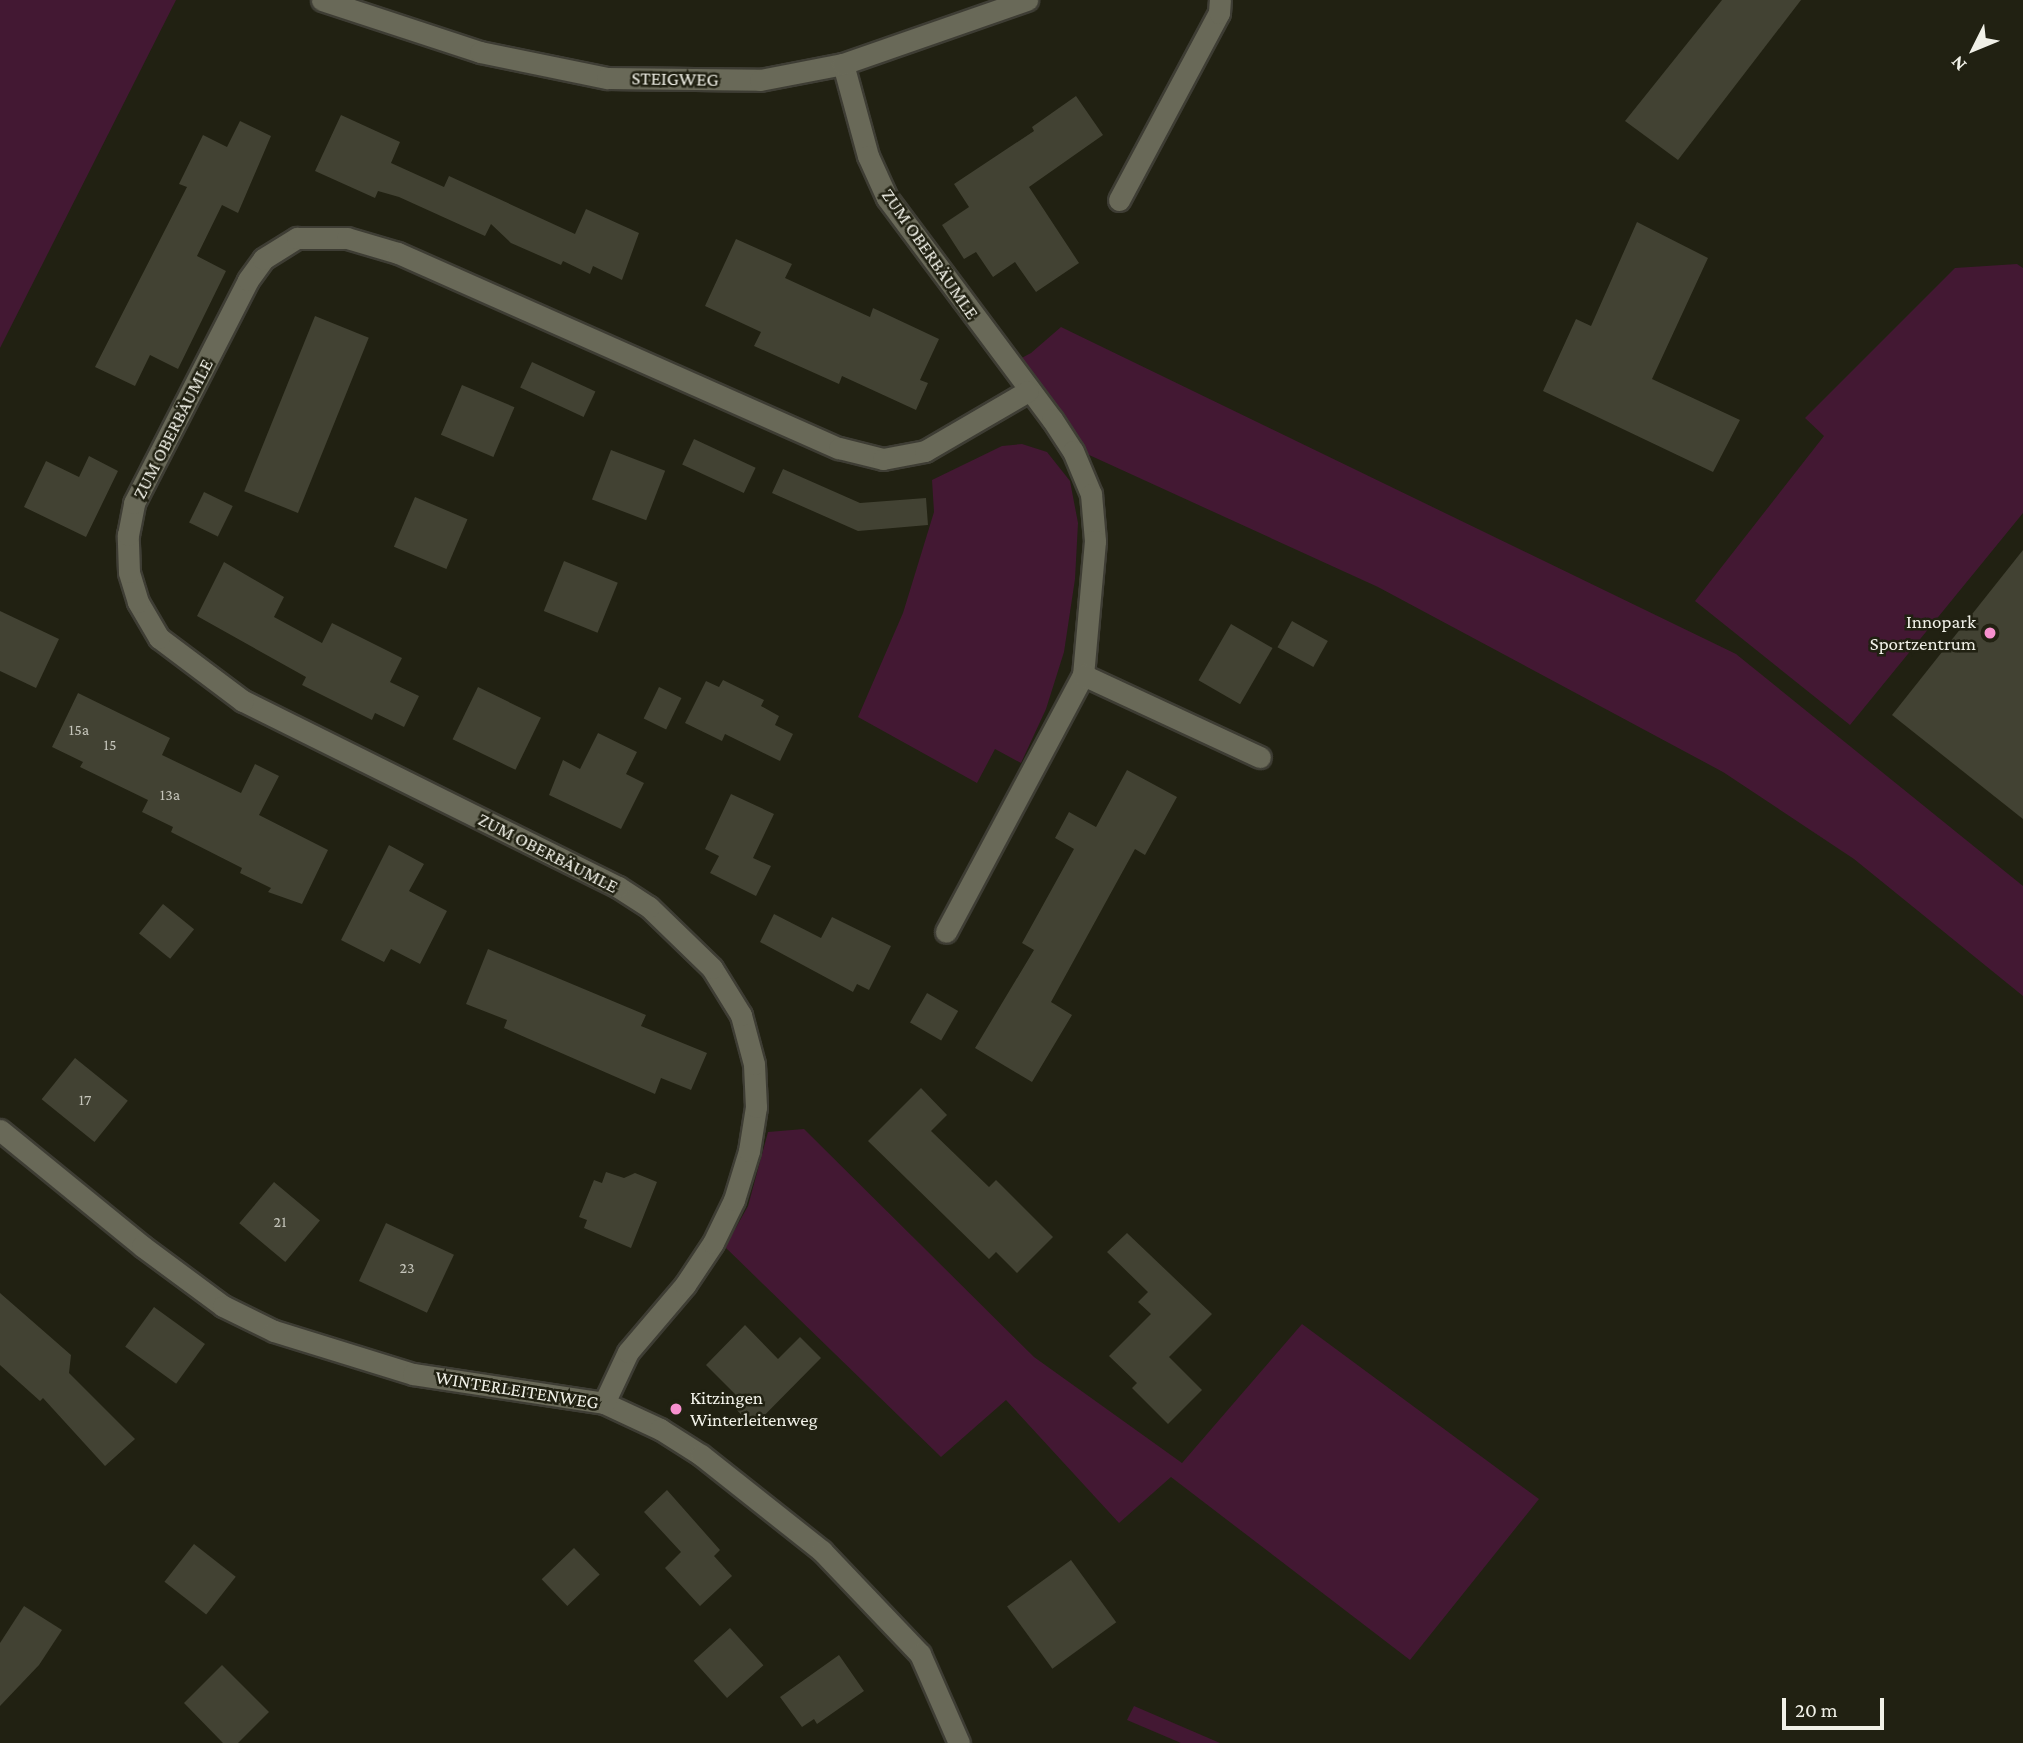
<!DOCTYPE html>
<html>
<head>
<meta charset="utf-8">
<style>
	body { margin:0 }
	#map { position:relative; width:2023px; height:1743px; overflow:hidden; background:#212112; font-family:"Crimson Pro",serif }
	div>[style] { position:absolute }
	.green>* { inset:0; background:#431833 }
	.building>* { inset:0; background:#424233; transform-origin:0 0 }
	.roads { filter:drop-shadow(2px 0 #3e3d34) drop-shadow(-2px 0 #3e3d34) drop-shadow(0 2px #3e3d34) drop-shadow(0 -2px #3e3d34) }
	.street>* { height:21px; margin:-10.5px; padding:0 10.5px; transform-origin:10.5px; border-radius:10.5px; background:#696958 }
	.secondary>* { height:21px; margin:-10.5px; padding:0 10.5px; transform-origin:10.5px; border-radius:10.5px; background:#696958 }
	.dots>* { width:19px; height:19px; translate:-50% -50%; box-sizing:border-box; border:4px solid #212112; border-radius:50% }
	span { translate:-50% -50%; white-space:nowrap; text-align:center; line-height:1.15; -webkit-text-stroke:5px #212112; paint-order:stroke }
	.number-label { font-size:16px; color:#c5c5bb }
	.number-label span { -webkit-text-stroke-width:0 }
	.street-label { font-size:19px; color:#f1f1e8 }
	.poi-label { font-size:19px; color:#f1f1e8 }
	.right { translate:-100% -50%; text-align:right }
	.left { translate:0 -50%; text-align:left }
	.north { position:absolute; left:1939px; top:14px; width:70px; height:70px; -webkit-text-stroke:5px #212112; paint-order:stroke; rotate:227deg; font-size:19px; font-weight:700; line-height:28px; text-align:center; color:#f1f1e8 }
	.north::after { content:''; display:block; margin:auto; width:24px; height:32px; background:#f1f1e8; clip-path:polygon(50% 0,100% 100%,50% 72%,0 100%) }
	.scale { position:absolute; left:1782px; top:1698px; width:102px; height:32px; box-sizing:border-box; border:4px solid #f1f1e8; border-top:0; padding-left:9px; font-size:21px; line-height:24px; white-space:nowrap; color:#f1f1e8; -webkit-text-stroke:5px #212112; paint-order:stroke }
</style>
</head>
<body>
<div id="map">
	<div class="green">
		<div style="clip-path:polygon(0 0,176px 0,0 348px)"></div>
		<div style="clip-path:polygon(2017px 264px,2023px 268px,2023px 513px,1850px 725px,1695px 601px,1824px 436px,1805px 418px,1955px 268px)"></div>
		<div style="clip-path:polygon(1061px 327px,1736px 654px,2023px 886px,2023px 996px,1854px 859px,1723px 772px,1378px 587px,1076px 449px,1012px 363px,1031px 353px)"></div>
		<div style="clip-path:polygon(1022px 444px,1047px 452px,1070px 481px,1078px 523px,1075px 579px,1064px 652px,1046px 709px,1021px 763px,995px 749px,977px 783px,858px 717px,903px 613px,934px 512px,932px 480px,1002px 446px)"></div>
		<div style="clip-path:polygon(804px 1129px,1034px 1357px,1182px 1463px,1302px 1324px,1539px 1499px,1410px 1660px,1171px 1477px,1119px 1523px,1006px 1400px,941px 1457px,725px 1247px,748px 1206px,768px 1132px)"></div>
		<div style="clip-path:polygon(1134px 1706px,1220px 1743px,1181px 1743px,1127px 1720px)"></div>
	</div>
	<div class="building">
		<div style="clip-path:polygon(1722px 0,1801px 0,1678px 160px,1625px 121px)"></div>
		<div style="clip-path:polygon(1076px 96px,1103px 135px,1029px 187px,1079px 263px,1036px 292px,1015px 262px,993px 277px,976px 252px,964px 259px,942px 225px,969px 207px,954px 184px,1034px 131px,1032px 127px)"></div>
		<div style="clip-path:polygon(341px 115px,400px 142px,391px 163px,444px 187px,449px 176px,575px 234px,586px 209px,639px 233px,622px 280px,593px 266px,590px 274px,563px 261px,561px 265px,511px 243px,491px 224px,485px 236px,399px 197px,378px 191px,375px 198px,315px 171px)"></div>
		<div style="clip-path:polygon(240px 121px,271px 136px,238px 213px,222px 205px,197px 256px,226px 271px,178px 369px,150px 355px,135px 386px,95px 367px,187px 187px,179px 184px,203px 135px,227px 147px)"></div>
		<div style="clip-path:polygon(1637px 222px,1708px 258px,1652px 379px,1740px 420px,1713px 472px,1543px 391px,1576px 319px,1591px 326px)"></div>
		<div style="clip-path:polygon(736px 239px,792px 264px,785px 278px,870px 317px,873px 308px,939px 339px,920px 380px,928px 383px,916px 410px,842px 376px,839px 384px,754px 346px,761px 332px,705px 306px)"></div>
		<div style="left:315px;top:316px;width:58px;height:189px;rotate:22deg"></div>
		<div style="left:532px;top:362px;width:70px;height:28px;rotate:25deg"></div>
		<div style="left:462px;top:385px;width:57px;height:54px;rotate:23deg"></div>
		<div style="left:694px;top:439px;width:68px;height:28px;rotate:25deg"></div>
		<div style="left:611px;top:450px;width:58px;height:53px;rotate:21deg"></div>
		<div style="clip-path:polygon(89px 456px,118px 471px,86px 537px,24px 507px,46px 461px,79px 477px)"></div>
		<div style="clip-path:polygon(783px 469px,860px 503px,926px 498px,928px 525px,858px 531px,772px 493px)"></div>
		<div style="left:204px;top:492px;width:32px;height:34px;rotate:26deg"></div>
		<div style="left:415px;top:497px;width:57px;height:54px;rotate:23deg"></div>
		<div style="clip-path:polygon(2023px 550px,2023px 819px,1892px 715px)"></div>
		<div style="left:564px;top:561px;width:58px;height:54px;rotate:22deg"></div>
		<div style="clip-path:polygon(224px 562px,284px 597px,274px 617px,322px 643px,332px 623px,402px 658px,390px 682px,419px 696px,404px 727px,375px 713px,372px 720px,302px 685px,306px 677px,197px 616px)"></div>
		<div style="clip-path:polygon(0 611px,59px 639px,36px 688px,0 671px)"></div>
		<div style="left:1292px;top:621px;width:41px;height:30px;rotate:29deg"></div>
		<div style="left:1231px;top:624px;width:48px;height:65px;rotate:30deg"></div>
		<div style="clip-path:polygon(723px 680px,764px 700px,761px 706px,779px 716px,775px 725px,793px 734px,780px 761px,725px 734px,722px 741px,685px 723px,706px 681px,719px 687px)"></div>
		<div style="left:478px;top:687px;width:70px;height:58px;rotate:26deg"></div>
		<div style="left:659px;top:687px;width:25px;height:35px;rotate:26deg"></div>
		<div style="clip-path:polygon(78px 693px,170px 738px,162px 755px,241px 793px,255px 764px,279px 776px,259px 815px,328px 850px,302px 904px,268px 892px,271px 888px,240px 873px,242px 868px,171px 832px,173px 827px,142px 812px,148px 800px,80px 767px,83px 762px,52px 747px)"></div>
		<div style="clip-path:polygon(598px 733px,637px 752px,626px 774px,644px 783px,621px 829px,549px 795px,563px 760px,580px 769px)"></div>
		<div style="clip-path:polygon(1127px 770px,1177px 797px,1145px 855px,1135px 849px,1051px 1002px,1072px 1015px,1032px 1082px,975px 1048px,1034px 950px,1022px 943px,1074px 849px,1055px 838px,1069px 812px,1096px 827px)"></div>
		<div style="clip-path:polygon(731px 794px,774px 814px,753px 858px,771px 866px,756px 896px,710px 873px,719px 856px,705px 849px)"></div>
		<div style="clip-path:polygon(389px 845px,424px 864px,409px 891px,447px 911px,420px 964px,391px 949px,384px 962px,341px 940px)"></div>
		<div style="left:163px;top:904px;width:40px;height:38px;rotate:39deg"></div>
		<div style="clip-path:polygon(774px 914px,821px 938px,832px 917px,891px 946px,869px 990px,857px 984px,853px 992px,760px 942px)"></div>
		<div style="clip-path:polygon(488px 949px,646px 1015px,641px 1026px,707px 1053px,691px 1090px,661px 1078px,655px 1094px,504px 1028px,507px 1020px,466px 1004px)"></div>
		<div style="left:927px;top:993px;width:36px;height:34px;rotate:30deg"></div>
		<div style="left:75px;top:1058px;width:68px;height:53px;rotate:39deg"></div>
		<div style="clip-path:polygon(921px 1088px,947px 1115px,931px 1131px,989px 1187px,996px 1180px,1053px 1237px,1017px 1273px,996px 1252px,989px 1259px,868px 1141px)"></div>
		<div style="clip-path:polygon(606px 1172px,624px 1178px,635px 1173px,657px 1182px,631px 1248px,584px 1228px,587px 1220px,579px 1217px,594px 1180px,602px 1183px)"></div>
		<div style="left:274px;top:1182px;width:60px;height:54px;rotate:40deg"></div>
		<div style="left:386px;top:1223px;width:75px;height:64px;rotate:25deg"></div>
		<div style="clip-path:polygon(1127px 1233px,1212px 1314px,1169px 1357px,1202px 1390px,1168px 1424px,1132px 1388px,1137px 1383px,1109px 1356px,1151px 1314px,1138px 1302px,1148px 1292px,1107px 1252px)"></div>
		<div style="clip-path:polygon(0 1293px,71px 1355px,69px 1373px,135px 1439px,105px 1466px,43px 1398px,40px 1401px,0 1365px)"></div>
		<div style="left:154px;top:1307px;width:63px;height:49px;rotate:36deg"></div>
		<div style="clip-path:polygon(745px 1325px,778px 1359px,800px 1337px,821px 1358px,753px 1427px,732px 1405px,739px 1398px,706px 1365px)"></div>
		<div style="clip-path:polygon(667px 1490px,720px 1550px,714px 1556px,732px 1576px,700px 1606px,665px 1568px,681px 1552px,644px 1512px)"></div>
		<div style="left:194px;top:1544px;width:53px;height:48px;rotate:38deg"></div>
		<div style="left:574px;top:1548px;width:37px;height:45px;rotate:46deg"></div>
		<div style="left:1071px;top:1560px;width:77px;height:79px;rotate:54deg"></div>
		<div style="clip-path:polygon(24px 1606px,62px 1630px,39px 1665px,0 1706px,0 1643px)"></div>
		<div style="left:730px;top:1628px;width:50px;height:49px;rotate:48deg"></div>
		<div style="clip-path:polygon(839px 1655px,864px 1691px,817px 1724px,814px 1719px,802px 1727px,780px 1697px)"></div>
		<div style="clip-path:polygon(222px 1665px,269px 1712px,238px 1743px,223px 1743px,184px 1703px)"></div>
	</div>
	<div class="roads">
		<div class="street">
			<div style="left:843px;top:64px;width:95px;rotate:74.8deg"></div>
			<div style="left:868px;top:156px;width:46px;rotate:65.7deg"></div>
			<div style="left:887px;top:198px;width:276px;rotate:53.3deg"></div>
			<div style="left:1052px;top:419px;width:38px;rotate:57deg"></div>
			<div style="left:1073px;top:451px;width:47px;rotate:67.3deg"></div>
			<div style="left:1091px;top:494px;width:47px;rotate:85.1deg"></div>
			<div style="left:1095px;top:541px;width:135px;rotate:95.1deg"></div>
			<div style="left:1083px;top:675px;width:291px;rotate:118.1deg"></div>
			<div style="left:1119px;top:200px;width:212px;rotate:-61.9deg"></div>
			<div style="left:1219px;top:13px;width:13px;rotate:-86deg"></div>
			<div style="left:1083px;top:675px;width:195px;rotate:24.9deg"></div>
			<div style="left:0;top:1130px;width:183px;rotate:39.2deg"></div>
			<div style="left:142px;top:1246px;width:101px;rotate:36.5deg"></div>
			<div style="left:223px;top:1306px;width:57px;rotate:26.1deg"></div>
			<div style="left:274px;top:1331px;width:145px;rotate:17.2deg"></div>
			<div style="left:413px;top:1374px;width:193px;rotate:8.6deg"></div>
			<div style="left:604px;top:1403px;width:62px;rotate:24.9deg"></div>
			<div style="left:660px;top:1429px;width:49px;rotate:32.4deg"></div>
			<div style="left:701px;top:1455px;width:154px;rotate:38.4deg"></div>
			<div style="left:822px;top:1551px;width:142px;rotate:46.4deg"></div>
			<div style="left:920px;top:1654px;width:97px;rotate:66.3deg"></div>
			<div style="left:604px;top:1403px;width:56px;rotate:-64.8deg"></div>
			<div style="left:628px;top:1352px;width:88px;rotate:-49.6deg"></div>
			<div style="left:685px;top:1285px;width:50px;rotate:-56.3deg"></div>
			<div style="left:713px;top:1243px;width:48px;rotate:-64deg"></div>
			<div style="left:734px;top:1200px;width:51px;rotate:-73deg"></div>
			<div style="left:749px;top:1151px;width:45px;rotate:-81deg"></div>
			<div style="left:756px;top:1107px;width:43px;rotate:-92.7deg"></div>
			<div style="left:754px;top:1064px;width:51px;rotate:-104.9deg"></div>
			<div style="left:741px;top:1015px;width:55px;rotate:-121.7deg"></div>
			<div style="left:712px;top:968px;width:88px;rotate:-135.9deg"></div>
			<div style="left:649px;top:907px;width:37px;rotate:-147deg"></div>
			<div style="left:618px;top:887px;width:419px;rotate:-153.6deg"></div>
			<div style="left:243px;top:701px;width:105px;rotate:-143.1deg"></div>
			<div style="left:159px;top:638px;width:42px;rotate:-120.3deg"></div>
			<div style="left:138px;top:602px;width:31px;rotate:-107deg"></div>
			<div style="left:129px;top:572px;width:37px;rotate:-92deg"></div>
			<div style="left:128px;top:535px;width:33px;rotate:-79deg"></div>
			<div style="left:134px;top:503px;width:250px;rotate:-62.9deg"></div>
			<div style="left:248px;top:280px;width:26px;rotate:-54deg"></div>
			<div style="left:263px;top:259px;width:40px;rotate:-32deg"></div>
			<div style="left:297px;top:238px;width:50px"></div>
			<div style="left:347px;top:238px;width:53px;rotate:16.4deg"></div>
			<div style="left:398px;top:253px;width:482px;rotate:23.9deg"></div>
			<div style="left:839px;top:448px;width:45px;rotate:14deg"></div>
			<div style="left:883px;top:459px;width:43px;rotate:-10.8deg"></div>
			<div style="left:925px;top:451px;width:119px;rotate:-30.2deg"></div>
		</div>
		<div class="secondary">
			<div style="left:322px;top:0;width:166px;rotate:18.2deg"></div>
			<div style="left:480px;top:52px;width:130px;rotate:11.6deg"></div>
			<div style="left:607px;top:78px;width:153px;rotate:0.7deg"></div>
			<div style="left:760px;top:80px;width:85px;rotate:-10.9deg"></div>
			<div style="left:843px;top:64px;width:195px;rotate:-19.2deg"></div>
		</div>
	</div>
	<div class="dots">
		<div style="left:1990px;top:633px;background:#f790ce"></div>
		<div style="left:676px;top:1409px;background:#f790ce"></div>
	</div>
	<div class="number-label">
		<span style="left:79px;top:730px">15a</span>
		<span style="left:110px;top:745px">15</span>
		<span style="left:170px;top:795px">13a</span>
		<span style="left:85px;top:1100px">17</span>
		<span style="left:280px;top:1222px">21</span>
		<span style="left:407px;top:1268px">23</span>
	</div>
	<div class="street-label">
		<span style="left:675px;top:79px;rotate:1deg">STEIGWEG</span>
		<span style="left:930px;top:254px;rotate:55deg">ZUM OBERBÄUMLE</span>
		<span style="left:173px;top:429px;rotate:-63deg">ZUM OBERBÄUMLE</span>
		<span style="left:548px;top:853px;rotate:27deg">ZUM OBERBÄUMLE</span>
		<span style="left:517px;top:1390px;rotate:9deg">WINTERLEITENWEG</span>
	</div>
	<div class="poi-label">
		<span class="right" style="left:1976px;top:633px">Innopark<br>Sportzentrum</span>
		<span class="left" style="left:690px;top:1409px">Kitzingen<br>Winterleitenweg</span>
	</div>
	<div class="north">N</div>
	<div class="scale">20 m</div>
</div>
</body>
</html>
